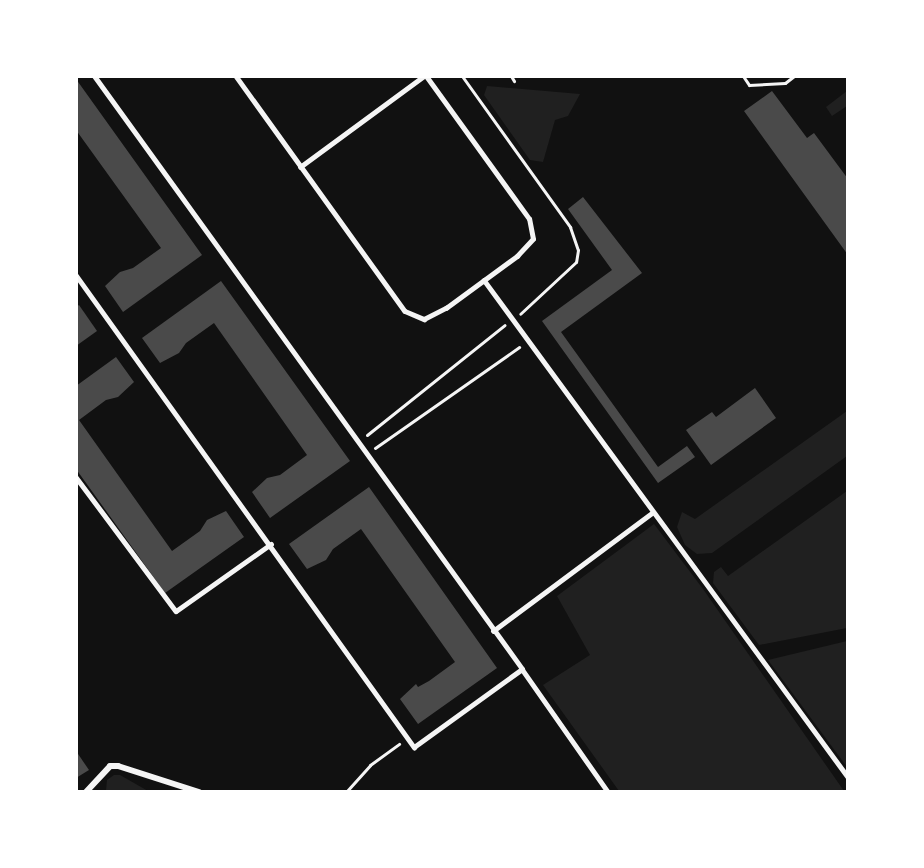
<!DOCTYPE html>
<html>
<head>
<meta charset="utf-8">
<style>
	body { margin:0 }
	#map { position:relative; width:924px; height:868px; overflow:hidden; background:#111; font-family:"Source Sans 3",sans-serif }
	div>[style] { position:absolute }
	.green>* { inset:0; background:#202020 }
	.building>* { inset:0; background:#4a4a4a }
	.path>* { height:3px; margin:-1.5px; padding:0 1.5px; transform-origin:1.5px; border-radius:1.5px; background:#f5f5f5 }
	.service>* { height:4.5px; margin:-2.25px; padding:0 2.25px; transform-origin:2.25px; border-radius:2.25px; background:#f5f5f5 }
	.minor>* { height:6px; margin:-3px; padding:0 3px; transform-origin:3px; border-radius:3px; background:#f5f5f5 }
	span { translate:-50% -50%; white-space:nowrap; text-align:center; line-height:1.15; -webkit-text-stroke:4.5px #fff; paint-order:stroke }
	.frame { position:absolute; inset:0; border:78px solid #fff; pointer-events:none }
</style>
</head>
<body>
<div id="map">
	<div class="green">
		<div style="clip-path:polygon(487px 86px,580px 94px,568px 116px,555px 120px,543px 162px,530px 160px,484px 95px)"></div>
		<div style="clip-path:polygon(847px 91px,847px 106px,832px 116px,826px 107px)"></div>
		<div style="clip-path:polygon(847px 411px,847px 456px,712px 553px,697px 554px,685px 545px,677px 527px,682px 512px,695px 519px)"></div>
		<div style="clip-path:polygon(847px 491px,847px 628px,759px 645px,713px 583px,714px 572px,721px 567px,728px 576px)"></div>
		<div style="clip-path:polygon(654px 524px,703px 589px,844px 791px,619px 791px,543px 685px,590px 655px,557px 596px)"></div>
		<div style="clip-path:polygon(847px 641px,848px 641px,847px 767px,768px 660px)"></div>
		<div style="clip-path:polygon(114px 775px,120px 775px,148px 791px,106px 791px,107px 780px)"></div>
	</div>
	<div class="building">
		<div style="clip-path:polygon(76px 79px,202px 255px,123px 312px,105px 286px,120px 272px,133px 268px,161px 248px,76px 130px)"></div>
		<div style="clip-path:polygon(772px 91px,807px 138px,814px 133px,848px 179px,848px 255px,744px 111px)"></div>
		<div style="clip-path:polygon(583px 197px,642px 273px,561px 332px,658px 467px,687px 446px,695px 457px,658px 483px,542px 321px,612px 270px,568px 209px)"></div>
		<div style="clip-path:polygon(221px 281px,350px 461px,270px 518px,252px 492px,267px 478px,280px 475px,307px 455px,214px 323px,186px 343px,179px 353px,160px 363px,142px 338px)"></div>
		<div style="clip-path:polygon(79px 305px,97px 331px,76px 346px,76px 307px)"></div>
		<div style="clip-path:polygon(116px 357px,134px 382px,118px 397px,106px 400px,79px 420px,172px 551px,200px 531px,207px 520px,226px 511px,244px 537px,165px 593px,76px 469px,76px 386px)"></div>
		<div style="clip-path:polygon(755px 388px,776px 418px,711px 465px,686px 430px,712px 412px,716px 417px)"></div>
		<div style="clip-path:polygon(369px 487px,497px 668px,418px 724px,400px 699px,416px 684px,418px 687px,429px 681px,455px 662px,361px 529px,333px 549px,326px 560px,307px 569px,289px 544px)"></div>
		<div style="clip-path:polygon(76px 751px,89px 770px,76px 778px)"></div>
	</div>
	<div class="path">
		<div style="left:462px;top:76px;width:186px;rotate:54.4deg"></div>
		<div style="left:570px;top:227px;width:24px;rotate:71deg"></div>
		<div style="left:578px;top:250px;width:12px;rotate:99deg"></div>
		<div style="left:576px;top:262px;width:76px;rotate:137.1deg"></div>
		<div style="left:511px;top:76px;width:6px;rotate:59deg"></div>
		<div style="left:743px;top:76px;width:11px;rotate:56deg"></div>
		<div style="left:749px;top:85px;width:36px;rotate:-3deg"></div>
		<div style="left:785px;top:83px;width:11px;rotate:-38deg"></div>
		<div style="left:367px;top:435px;width:176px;rotate:-38.6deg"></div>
		<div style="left:375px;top:448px;width:176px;rotate:-35deg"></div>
		<div style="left:346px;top:792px;width:36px;rotate:-48deg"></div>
		<div style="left:370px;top:765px;width:36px;rotate:-36deg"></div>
	</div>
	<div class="service">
		<div style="left:236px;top:76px;width:289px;rotate:54.3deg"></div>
		<div style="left:405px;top:311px;width:21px;rotate:23deg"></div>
		<div style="left:424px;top:319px;width:25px;rotate:-27deg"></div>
		<div style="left:446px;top:308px;width:88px;rotate:-36.2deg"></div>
		<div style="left:517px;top:256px;width:23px;rotate:-47deg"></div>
		<div style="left:533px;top:239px;width:20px;rotate:-101deg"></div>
		<div style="left:529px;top:219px;width:176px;rotate:-125.8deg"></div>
		<div style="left:300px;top:167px;width:154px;rotate:-36.3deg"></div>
		<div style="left:76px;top:275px;width:581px;rotate:54.39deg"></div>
		<div style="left:414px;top:747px;width:133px;rotate:-35.8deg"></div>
		<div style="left:522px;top:669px;width:731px;rotate:-125.82deg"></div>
		<div style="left:484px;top:280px;width:616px;rotate:53.78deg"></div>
		<div style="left:76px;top:477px;width:167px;rotate:53.3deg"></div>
		<div style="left:176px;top:611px;width:116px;rotate:-35.2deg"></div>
		<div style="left:493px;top:631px;width:199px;rotate:-36.6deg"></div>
		<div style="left:522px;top:669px;width:150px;rotate:55deg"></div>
	</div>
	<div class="minor">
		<div style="left:86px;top:792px;width:35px;rotate:-47deg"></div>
		<div style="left:110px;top:766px;width:8px"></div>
		<div style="left:118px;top:766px;width:85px;rotate:17.8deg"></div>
	</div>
	<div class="frame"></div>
</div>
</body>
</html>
